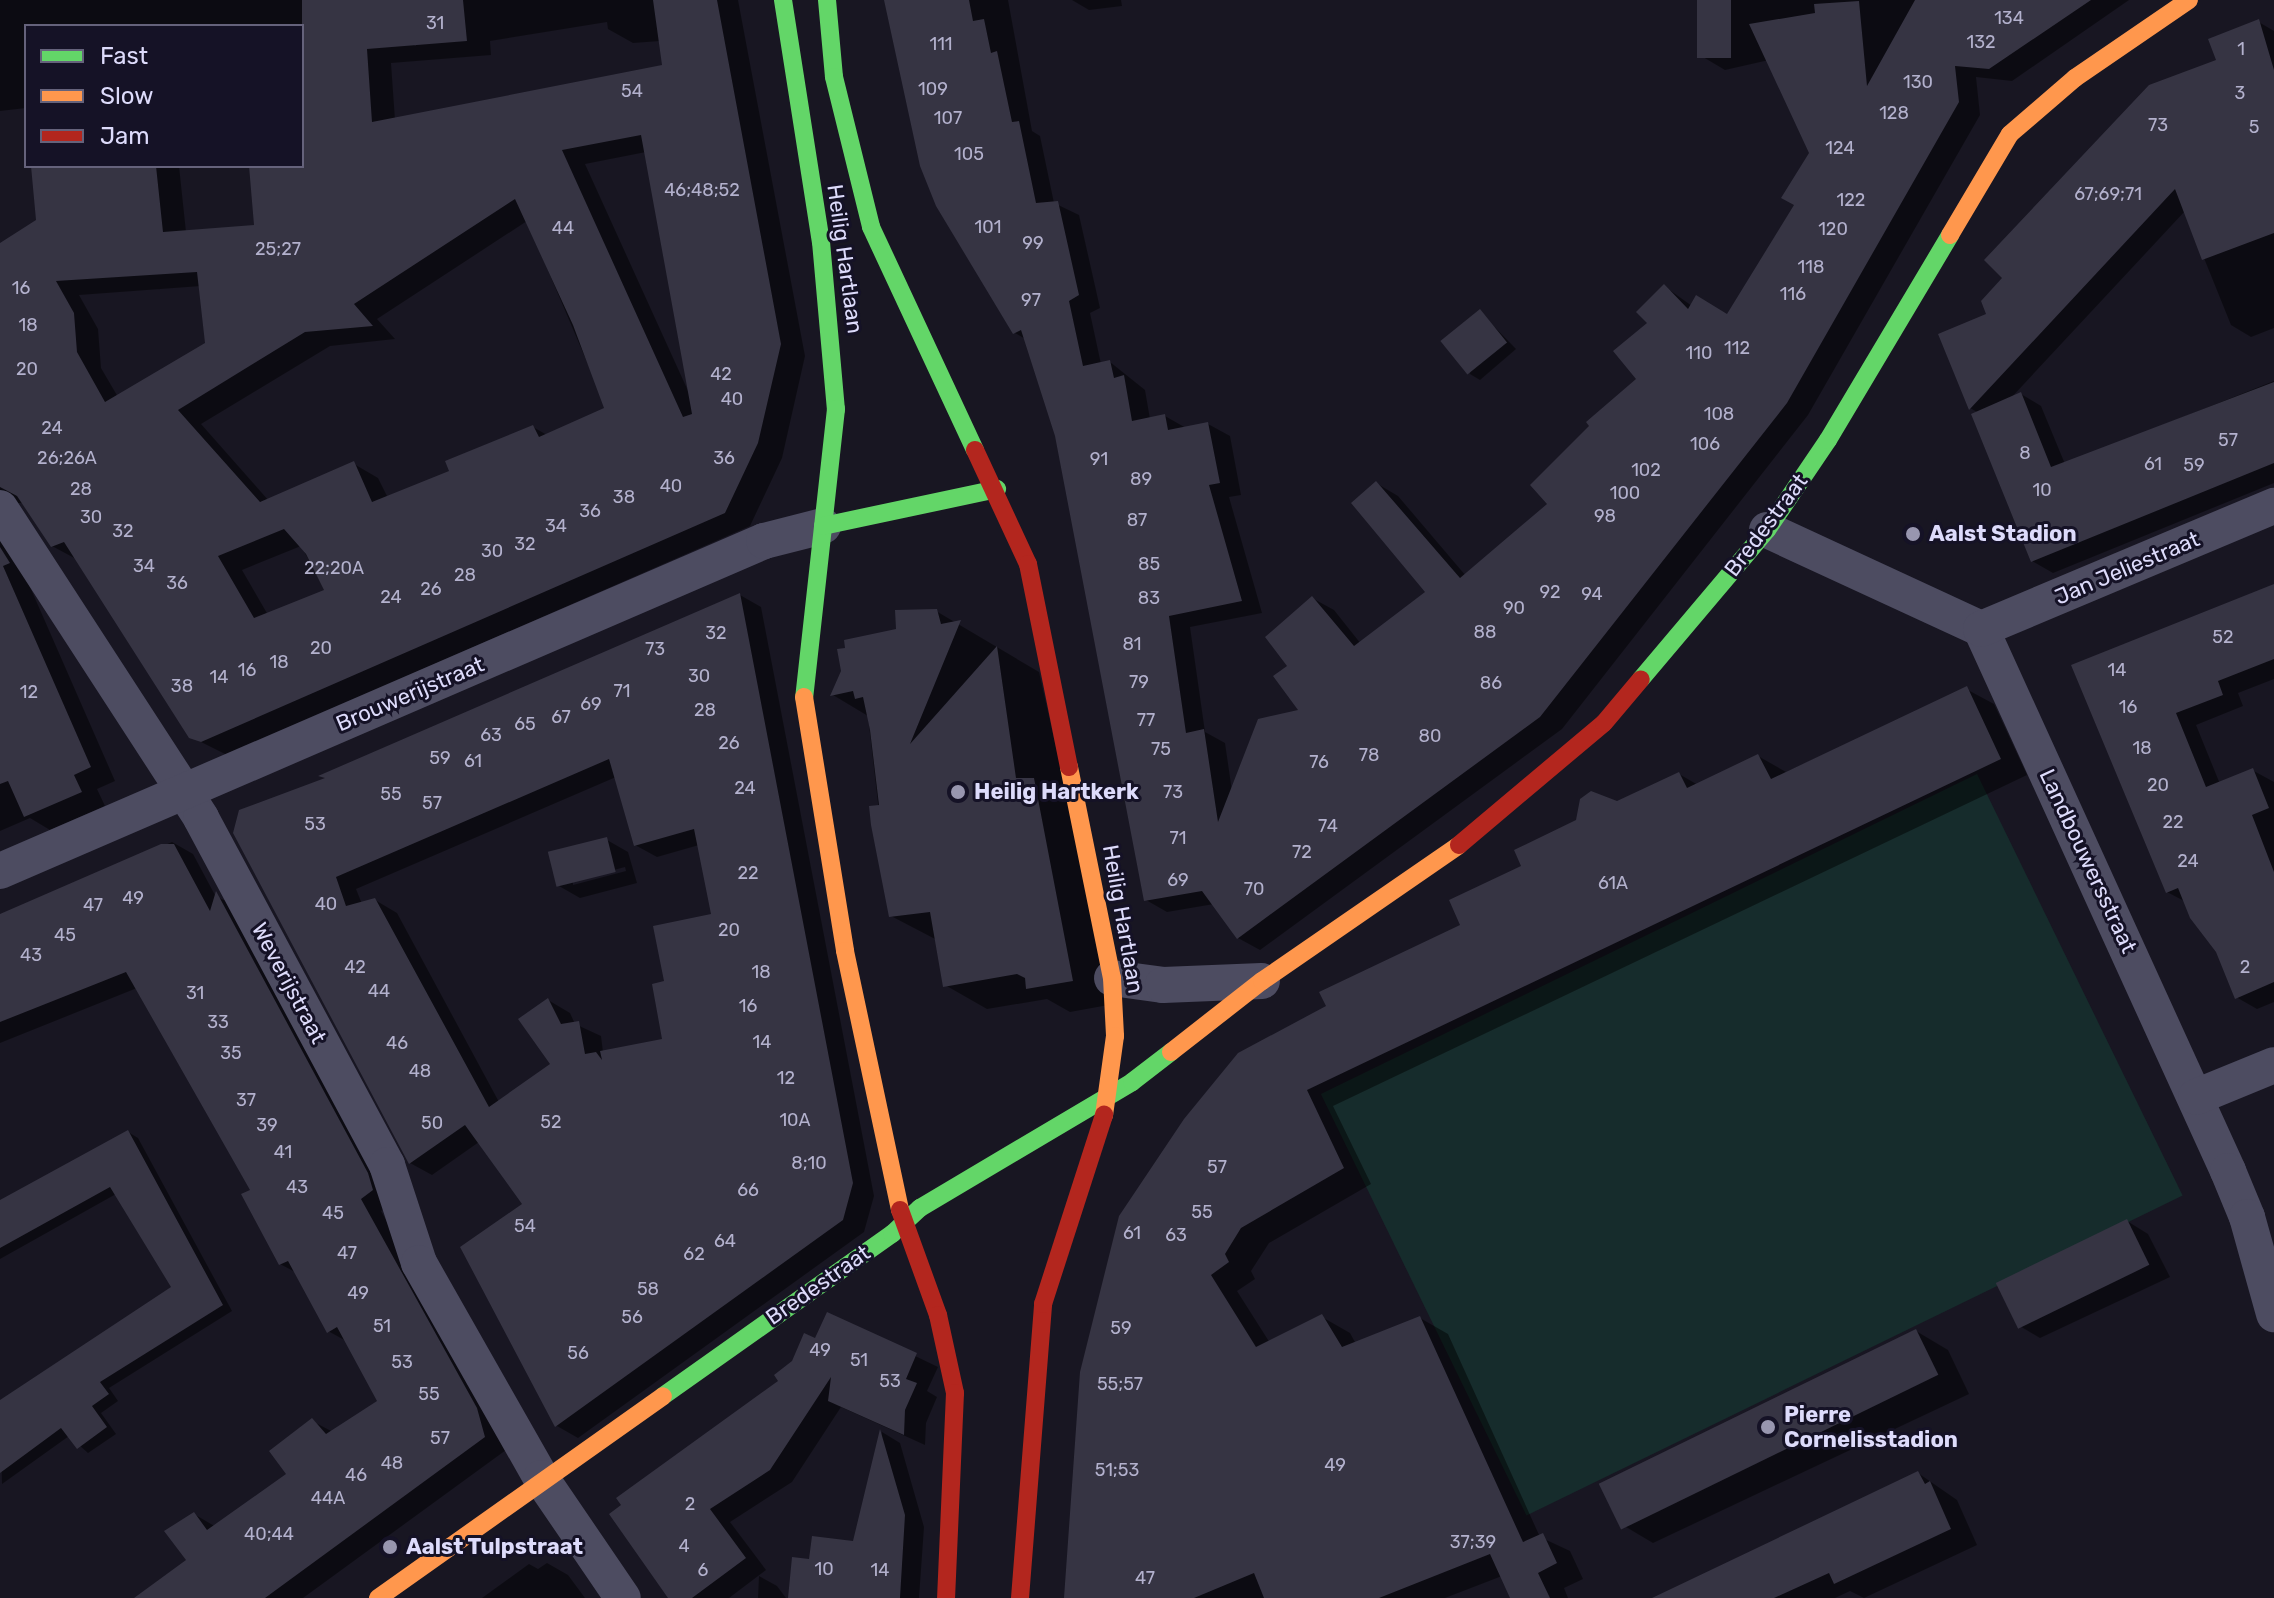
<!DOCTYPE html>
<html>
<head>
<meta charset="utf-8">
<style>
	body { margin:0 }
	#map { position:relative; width:2274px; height:1598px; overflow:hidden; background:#181622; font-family:Rubik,sans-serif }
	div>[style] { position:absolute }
	.green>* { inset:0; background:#162c2c; transform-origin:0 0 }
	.shadow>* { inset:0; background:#0007 }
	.building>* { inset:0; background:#363443; transform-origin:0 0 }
	.street>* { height:36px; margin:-18px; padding:0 18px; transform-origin:18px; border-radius:18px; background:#4d4c61 }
	.fast>* { height:18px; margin:-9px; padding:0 9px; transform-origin:9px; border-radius:9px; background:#63d668 }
	.slow>* { height:18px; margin:-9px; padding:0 9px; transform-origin:9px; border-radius:9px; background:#ff974d }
	.jam>* { height:18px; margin:-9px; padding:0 9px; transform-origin:9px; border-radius:9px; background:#b3261e }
	.dots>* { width:22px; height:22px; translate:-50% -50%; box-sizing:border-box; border:4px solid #151226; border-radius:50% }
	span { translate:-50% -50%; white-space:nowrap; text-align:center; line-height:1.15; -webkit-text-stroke:6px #151226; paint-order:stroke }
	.number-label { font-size:18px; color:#b3b1cd }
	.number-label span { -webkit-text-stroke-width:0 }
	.street-label { font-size:22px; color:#dddbfb }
	.poi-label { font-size:22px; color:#dddbfb; font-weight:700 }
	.left { translate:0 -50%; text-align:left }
	.legend { position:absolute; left:24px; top:24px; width:280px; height:144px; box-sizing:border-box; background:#151226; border:2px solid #65627b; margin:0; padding:10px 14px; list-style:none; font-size:24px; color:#dddbfb }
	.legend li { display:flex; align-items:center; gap:16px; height:40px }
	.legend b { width:40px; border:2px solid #65627b }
</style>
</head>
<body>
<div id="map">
	<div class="green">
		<div style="left:1977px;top:774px;width:469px;height:730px;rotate:64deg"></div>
	</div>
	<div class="shadow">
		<div style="clip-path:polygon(evenodd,0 0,738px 0,805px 356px,782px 458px,750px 526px,227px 755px,191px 737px,78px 560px,52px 546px,22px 503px,15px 503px,27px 580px,115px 781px,97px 789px,105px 806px,50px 830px,30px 818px,0 831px,0 245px,69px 201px,66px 166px,179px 166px,186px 232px,256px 226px,251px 166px,302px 166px,302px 26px,26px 26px,26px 108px,0 111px,0 0,607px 22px,608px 29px,633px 43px,660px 41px,664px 66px,395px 120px,391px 63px,491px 55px,490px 41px,607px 22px,0 0,646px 152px,689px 393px,585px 164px,646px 152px,0 0,527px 221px,607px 409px,547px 435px,533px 427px,452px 472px,388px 498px,378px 478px,354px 464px,269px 501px,201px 424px,330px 346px,395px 339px,377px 319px,527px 221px,0 0,201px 286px,207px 344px,118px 397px,101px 368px,98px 329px,79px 295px,201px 286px,0 0,301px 546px,326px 591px,268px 615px,242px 570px,301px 546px)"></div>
		<div style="clip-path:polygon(887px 0,1008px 0,1032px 131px,1040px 136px,1054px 203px,1079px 215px,1100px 308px,1090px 313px,1101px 364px,1110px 362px,1145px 390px,1150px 419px,1165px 416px,1186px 428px,1208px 424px,1230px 436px,1241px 495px,1229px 497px,1262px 613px,1190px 627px,1205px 732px,1225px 743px,1232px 791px,1301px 712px,1289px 666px,1312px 598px,1334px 610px,1361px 644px,1428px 592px,1376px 483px,1398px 496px,1466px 576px,1550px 504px,1639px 379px,1649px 323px,1664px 286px,1692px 306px,1728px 316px,1796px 204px,1811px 153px,1769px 60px,1725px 70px,1703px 57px,1699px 0,2129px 0,2012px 81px,1976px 77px,1980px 115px,1808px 415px,1562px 729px,1260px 950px,1238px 938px,1214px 904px,1167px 912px,1146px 900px,1057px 435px,1027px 340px,1015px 333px)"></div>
		<div style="clip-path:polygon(1072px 0,1121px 0,1122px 6px,1089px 10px)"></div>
		<div style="clip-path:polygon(2257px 21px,2274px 31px,2274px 328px,2251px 337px,2231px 325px,2185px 211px,2010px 399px,2021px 394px,2041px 406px,2065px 464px,2274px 381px,2274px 483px,2053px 573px,2032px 561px,1979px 413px,1970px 408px,1989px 315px)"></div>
		<div style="clip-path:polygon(1480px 312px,1516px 349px,1480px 380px,1470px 374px)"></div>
		<div style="clip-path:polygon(2274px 587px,2274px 679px,2238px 693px,2243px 706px,2196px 725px,2220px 784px,2252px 770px,2274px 782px,2274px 1002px,2257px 1009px,2236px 997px,2218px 951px,2186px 902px,2167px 892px,2074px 667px)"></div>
		<div style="clip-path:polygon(evenodd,740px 595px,761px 607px,874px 1196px,864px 1232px,578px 1438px,557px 1426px,525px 1205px,479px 1142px,432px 1175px,410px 1163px,235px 832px,328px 779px,740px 595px,616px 777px,635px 845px,657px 857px,699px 845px,713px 916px,667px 983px,665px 1040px,603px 1052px,601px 1036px,575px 1024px,570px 1013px,548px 1000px,553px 1064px,499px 1102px,397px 913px,375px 900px,362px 904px,356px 889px,616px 777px)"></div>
		<div style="clip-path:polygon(936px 611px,1039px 672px,1114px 1004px,1070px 1012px,1047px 999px,987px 1009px,945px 985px,937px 940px,891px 916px,868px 716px,833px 695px,843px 671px)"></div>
		<div style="clip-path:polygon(1966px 689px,1994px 704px,2027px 775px,1333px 1106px,1371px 1184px,1269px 1243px,1251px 1271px,1255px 1279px,1237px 1291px,1270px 1343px,1322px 1317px,1350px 1333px,1356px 1344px,1420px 1318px,1448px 1334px,1540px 1537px,1570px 1551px,1583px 1579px,1564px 1588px,1568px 1598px,1512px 1598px,1502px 1576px,1445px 1598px,1066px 1598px,1329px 1007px,1463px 926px,1524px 867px,1617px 803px,1679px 774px,1698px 785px,1758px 756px,1786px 772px)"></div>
		<div style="clip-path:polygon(evenodd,607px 840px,628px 852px,637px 883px,580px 898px,559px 886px,607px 840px,625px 867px,626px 871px,573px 885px,573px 881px,625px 867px)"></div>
		<div style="clip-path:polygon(172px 842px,193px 854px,216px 897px,237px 905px,393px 1202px,381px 1211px,498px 1422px,506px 1450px,303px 1598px,152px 1598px,189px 1561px,194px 1514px,216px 1527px,289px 1475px,312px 1421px,333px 1432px,380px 1402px,348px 1342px,328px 1331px,297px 1273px,280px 1264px,253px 1190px,137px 988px,0 1043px,0 916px)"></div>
		<div style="clip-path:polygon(128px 1132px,138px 1138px,232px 1311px,109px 1388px,118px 1401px,101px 1413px,116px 1434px,88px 1453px,69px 1436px,2px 1484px,0 1403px,174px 1288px,116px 1194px,0 1259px,0 1202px)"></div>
		<div style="clip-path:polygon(2127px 1221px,2148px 1234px,2170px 1277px,2040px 1338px,2018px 1325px)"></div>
		<div style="clip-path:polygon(828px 1314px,938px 1367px,927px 1391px,937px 1397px,926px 1423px,925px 1445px,841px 1407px,792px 1482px,730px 1522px,766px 1570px,729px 1598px,672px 1598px,612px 1515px,781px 1381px,816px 1341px)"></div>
		<div style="clip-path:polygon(1916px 1331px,1948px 1350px,1969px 1394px,1653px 1543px,1621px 1524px)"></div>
		<div style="clip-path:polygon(882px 1432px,900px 1443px,924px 1527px,919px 1598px,790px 1598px,811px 1561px,854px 1543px)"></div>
		<div style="clip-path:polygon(1918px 1473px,1957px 1500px,1977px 1545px,1864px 1598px,1850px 1591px,1835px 1598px,1657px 1598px)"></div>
		<div style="clip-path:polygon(547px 1563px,568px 1575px,585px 1598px,482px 1598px,529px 1564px,538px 1569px)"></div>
		<div style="clip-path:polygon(759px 1576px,777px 1586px,786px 1598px,758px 1598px)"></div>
	</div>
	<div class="building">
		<div style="clip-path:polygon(evenodd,302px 0,463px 0,467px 41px,367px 49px,372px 122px,662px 65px,653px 0,717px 0,781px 344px,758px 443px,725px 513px,201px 742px,189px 738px,64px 542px,51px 547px,17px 496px,0 487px,0 243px,36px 220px,31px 166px,156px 166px,163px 232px,254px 225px,249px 166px,302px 166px,302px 0,641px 135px,692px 414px,683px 417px,562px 150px,641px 135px,302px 0,515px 199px,573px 325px,604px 408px,539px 437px,533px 425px,445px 461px,449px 471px,372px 502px,354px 461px,260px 502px,178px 410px,305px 332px,373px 326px,354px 304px,515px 199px,302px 0,197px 272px,205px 343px,105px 402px,77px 352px,74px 313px,56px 281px,197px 272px,302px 0,284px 529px,306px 554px,324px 590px,254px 618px,218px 556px,284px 529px)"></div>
		<div style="clip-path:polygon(884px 0,969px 0,973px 21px,984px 19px,991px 53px,997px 51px,1012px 122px,1019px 121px,1036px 203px,1058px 201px,1079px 295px,1069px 301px,1083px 366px,1110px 360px,1114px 378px,1124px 375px,1132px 421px,1165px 414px,1168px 430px,1208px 422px,1220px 483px,1209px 485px,1242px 601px,1169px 616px,1186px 733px,1204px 729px,1218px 822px,1258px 719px,1298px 710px,1273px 676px,1287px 666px,1265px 637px,1312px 596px,1354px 646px,1425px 592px,1351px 503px,1376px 481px,1460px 578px,1547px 504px,1530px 485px,1589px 426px,1586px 422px,1636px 379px,1613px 351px,1647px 323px,1636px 312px,1664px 284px,1688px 309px,1696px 295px,1727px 314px,1794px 205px,1781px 198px,1809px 153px,1749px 24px,1815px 13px,1814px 4px,1859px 1px,1867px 86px,1915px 0,2091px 0,1989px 69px,1955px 66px,1959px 102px,1787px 403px,1540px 717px,1237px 939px,1202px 891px,1144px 901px,1055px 436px,1021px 330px,1013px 334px,936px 206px,920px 166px)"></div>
		<div style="left:1697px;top:0;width:34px;height:58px"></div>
		<div style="clip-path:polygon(2259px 19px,2274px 70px,2274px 233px,2202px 260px,2175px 189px,1969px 410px,1938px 334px,1986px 314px,1981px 301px,2002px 278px,1984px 260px,2149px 85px,2216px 60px,2208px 39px)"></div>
		<div style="left:1480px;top:309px;width:43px;height:51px;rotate:51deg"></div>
		<div style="clip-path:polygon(2274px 382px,2274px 463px,2031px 562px,1971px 414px,2021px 392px,2051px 467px)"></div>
		<div style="clip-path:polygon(0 547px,10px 563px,3px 566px,91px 767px,74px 775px,82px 792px,24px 817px,8px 781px,0 784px)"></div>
		<div style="clip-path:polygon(2274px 584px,2274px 659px,2218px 681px,2223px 695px,2176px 713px,2206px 787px,2253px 768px,2269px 808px,2252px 815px,2274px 872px,2274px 982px,2235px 999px,2216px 952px,2190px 918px,2178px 888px,2166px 893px,2071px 665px)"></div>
		<div style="clip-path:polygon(evenodd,740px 593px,853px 1183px,843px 1220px,555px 1427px,460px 1247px,522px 1204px,465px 1125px,409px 1164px,233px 833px,239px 810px,325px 778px,318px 776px,740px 593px,609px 759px,634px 846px,694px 829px,711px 914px,653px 926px,664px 981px,652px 984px,662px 1039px,600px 1051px,602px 1060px,596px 1052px,585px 1054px,579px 1021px,561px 1024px,548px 998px,518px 1019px,550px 1064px,489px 1107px,375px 898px,346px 906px,336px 877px,609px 759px)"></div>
		<div style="clip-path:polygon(937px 609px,941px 624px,961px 620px,910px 744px,997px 646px,1016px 778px,1034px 778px,1073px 981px,1026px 989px,1025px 978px,1017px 974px,943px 987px,930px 912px,889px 917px,871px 825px,869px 806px,879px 805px,870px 730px,863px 697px,855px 699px,853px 691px,830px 696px,841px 671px,837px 649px,845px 648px,844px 640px,896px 629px,895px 610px)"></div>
		<div style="clip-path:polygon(1967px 686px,2001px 759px,1307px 1090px,1344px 1168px,1241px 1228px,1225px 1254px,1229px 1262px,1211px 1275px,1256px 1347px,1322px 1314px,1342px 1347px,1420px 1316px,1523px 1542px,1543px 1533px,1557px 1563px,1538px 1573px,1550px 1598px,1510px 1598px,1490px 1554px,1379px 1598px,1264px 1598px,1254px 1573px,1194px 1598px,1064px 1598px,1080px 1372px,1119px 1216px,1184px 1119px,1238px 1053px,1326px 1006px,1319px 992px,1460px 925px,1449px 900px,1521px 866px,1514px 850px,1576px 820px,1580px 799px,1591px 791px,1617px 801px,1679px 772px,1687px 788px,1758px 754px,1771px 779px)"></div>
		<div style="left:607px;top:837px;width:36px;height:61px;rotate:76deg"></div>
		<div style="clip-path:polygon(161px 844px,174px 844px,210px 911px,216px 891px,368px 1173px,373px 1190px,361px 1199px,477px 1408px,485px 1437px,265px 1598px,134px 1598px,186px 1560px,164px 1531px,194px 1512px,207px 1530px,286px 1474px,269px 1451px,312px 1418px,326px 1434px,377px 1401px,337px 1327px,327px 1333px,288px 1261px,279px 1265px,241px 1194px,250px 1190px,126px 972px,0 1022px,0 914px)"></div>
		<div style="clip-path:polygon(128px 1130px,223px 1305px,100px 1382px,109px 1394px,92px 1406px,107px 1427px,77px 1449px,61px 1428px,0 1473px,0 1400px,171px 1287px,110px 1187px,0 1248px,0 1200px)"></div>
		<div style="left:2127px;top:1219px;width:51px;height:146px;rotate:64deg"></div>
		<div style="clip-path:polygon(827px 1312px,917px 1353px,906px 1379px,917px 1383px,905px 1410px,904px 1435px,828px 1401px,831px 1377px,770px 1470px,710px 1509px,746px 1558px,692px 1598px,668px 1598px,609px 1514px,621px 1505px,616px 1498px,778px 1381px,774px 1375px,792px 1361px,804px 1333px,815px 1338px)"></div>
		<div style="left:1916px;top:1329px;width:51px;height:353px;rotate:64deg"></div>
		<div style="clip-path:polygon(880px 1429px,905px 1515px,900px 1598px,788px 1598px,792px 1557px,809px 1559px,812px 1536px,853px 1541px)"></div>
		<div style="clip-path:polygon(1918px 1471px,1925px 1484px,1930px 1481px,1951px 1529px,1834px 1584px,1829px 1573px,1774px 1598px,1652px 1598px)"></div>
	</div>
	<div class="street">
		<div style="left:0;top:508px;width:369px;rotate:57deg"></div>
		<div style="left:201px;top:818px;width:394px;rotate:61.8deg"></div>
		<div style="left:387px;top:1165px;width:103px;rotate:71.9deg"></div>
		<div style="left:419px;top:1263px;width:247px;rotate:60.4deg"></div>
		<div style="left:541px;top:1478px;width:145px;rotate:55.7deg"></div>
		<div style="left:1767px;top:530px;width:236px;rotate:24.8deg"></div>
		<div style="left:1981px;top:629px;width:596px;rotate:65.5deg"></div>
		<div style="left:2228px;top:1171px;width:50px;rotate:67.6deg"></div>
		<div style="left:2247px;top:1217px;width:101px;rotate:74.4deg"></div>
		<div style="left:1981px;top:629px;width:318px;rotate:-22.8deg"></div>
		<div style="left:0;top:871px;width:832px;rotate:-23.36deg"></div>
		<div style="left:764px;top:541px;width:61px;rotate:-14.3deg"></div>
		<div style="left:1112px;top:978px;width:51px;rotate:7.8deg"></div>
		<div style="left:1163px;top:985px;width:99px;rotate:-2.3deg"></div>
		<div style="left:2196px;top:1097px;width:84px;rotate:-22.3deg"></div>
	</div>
	<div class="fast">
		<div style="left:783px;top:0;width:245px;rotate:81.1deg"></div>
		<div style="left:821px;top:242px;width:168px;rotate:84.9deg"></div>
		<div style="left:836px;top:409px;width:290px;rotate:96.3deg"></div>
		<div style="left:827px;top:0;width:77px;rotate:84.8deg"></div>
		<div style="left:834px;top:77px;width:154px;rotate:76.1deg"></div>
		<div style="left:871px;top:227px;width:246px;rotate:65deg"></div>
		<div style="left:823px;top:526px;width:178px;rotate:-12deg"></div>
		<div style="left:1641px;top:679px;width:195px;rotate:-49.8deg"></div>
		<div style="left:1767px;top:530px;width:109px;rotate:-55.9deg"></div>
		<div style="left:1828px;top:440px;width:239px;rotate:-59.2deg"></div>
		<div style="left:663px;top:1396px;width:281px;rotate:-35.3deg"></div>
		<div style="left:892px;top:1234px;width:38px;rotate:-43deg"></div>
		<div style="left:920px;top:1208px;width:247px;rotate:-30.7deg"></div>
		<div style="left:1132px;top:1082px;width:49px;rotate:-37.6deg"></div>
	</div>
	<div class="slow">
		<div style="left:1950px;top:235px;width:117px;rotate:-59.3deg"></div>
		<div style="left:2010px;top:134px;width:86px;rotate:-40.7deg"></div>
		<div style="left:2075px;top:78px;width:138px;rotate:-34.4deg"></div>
		<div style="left:804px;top:697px;width:257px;rotate:80.8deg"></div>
		<div style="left:845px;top:951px;width:265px;rotate:78deg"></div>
		<div style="left:1069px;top:767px;width:215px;rotate:78.5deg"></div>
		<div style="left:1112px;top:978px;width:58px;rotate:87deg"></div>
		<div style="left:1115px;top:1036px;width:80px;rotate:97.9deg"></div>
		<div style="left:1171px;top:1052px;width:115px;rotate:-38deg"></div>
		<div style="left:1262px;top:981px;width:239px;rotate:-34.6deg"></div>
		<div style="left:378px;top:1598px;width:349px;rotate:-35.3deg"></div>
	</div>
	<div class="jam">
		<div style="left:975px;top:450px;width:126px;rotate:65.1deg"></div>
		<div style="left:1028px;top:564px;width:207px;rotate:78.6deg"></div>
		<div style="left:1459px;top:845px;width:189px;rotate:-40.1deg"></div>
		<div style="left:1604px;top:723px;width:57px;rotate:-49.9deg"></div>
		<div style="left:900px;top:1210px;width:112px;rotate:70.1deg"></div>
		<div style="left:938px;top:1315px;width:80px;rotate:77.7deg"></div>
		<div style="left:955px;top:1393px;width:205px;rotate:92.5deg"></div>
		<div style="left:1020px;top:1598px;width:295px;rotate:-85.5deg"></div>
		<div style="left:1043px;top:1304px;width:199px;rotate:-72.1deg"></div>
	</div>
	<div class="dots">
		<div style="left:1913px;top:534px;background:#9896af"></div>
		<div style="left:958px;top:792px;background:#9896af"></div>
		<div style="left:1768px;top:1427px;background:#9896af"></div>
		<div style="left:390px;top:1547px;background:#9896af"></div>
	</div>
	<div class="number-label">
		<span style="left:2009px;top:18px">134</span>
		<span style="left:435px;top:23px">31</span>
		<span style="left:1981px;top:42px">132</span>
		<span style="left:941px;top:44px">111</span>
		<span style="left:2241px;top:49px">1</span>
		<span style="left:1918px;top:82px">130</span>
		<span style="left:933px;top:89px">109</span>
		<span style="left:632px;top:91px">54</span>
		<span style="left:2240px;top:93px">3</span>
		<span style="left:1894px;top:113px">128</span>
		<span style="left:948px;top:118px">107</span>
		<span style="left:2158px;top:125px">73</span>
		<span style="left:2254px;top:127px">5</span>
		<span style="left:1840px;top:148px">124</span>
		<span style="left:969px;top:154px">105</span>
		<span style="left:702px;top:190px">46;48;52</span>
		<span style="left:2108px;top:194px">67;69;71</span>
		<span style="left:1851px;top:200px">122</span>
		<span style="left:988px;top:227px">101</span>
		<span style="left:563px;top:228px">44</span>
		<span style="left:1833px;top:229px">120</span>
		<span style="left:1033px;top:243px">99</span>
		<span style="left:278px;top:249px">25;27</span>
		<span style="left:1811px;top:267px">118</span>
		<span style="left:21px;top:288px">16</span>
		<span style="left:1793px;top:294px">116</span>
		<span style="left:1031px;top:300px">97</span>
		<span style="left:28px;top:325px">18</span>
		<span style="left:1737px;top:348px">112</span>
		<span style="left:1699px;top:353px">110</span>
		<span style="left:27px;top:369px">20</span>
		<span style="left:721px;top:374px">42</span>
		<span style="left:732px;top:399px">40</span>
		<span style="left:1719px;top:414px">108</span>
		<span style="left:52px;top:428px">24</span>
		<span style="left:2228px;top:440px">57</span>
		<span style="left:1705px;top:444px">106</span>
		<span style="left:2025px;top:453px">8</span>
		<span style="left:67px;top:458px">26;26A</span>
		<span style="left:724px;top:458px">36</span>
		<span style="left:1099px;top:459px">91</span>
		<span style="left:2153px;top:464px">61</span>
		<span style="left:2194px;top:465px">59</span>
		<span style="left:1646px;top:470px">102</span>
		<span style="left:1141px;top:479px">89</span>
		<span style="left:671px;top:486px">40</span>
		<span style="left:81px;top:489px">28</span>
		<span style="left:2042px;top:490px">10</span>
		<span style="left:1625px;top:493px">100</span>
		<span style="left:624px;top:497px">38</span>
		<span style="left:590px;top:511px">36</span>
		<span style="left:1605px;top:516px">98</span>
		<span style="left:91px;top:517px">30</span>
		<span style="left:1137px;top:520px">87</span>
		<span style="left:556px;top:526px">34</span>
		<span style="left:123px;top:531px">32</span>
		<span style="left:525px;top:544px">32</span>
		<span style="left:492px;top:551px">30</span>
		<span style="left:1149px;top:564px">85</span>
		<span style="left:144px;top:566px">34</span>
		<span style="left:334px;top:568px">22;20A</span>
		<span style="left:465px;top:575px">28</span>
		<span style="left:177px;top:583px">36</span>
		<span style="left:431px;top:589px">26</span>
		<span style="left:1550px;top:592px">92</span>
		<span style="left:1592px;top:594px">94</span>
		<span style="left:391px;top:597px">24</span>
		<span style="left:1149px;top:598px">83</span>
		<span style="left:1514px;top:608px">90</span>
		<span style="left:1485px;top:632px">88</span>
		<span style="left:716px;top:633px">32</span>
		<span style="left:2223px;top:637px">52</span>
		<span style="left:1132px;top:644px">81</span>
		<span style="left:321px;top:648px">20</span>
		<span style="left:655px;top:649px">73</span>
		<span style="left:279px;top:662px">18</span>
		<span style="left:247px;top:670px">16</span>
		<span style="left:2117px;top:670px">14</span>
		<span style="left:699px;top:676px">30</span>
		<span style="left:219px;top:677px">14</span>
		<span style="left:1139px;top:682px">79</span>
		<span style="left:1491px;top:683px">86</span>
		<span style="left:182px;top:686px">38</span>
		<span style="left:622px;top:691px">71</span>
		<span style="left:29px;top:692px">12</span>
		<span style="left:591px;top:704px">69</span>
		<span style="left:2128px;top:707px">16</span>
		<span style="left:705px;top:710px">28</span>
		<span style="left:561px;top:717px">67</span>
		<span style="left:1146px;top:720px">77</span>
		<span style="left:525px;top:724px">65</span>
		<span style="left:491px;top:735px">63</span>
		<span style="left:1430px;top:736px">80</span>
		<span style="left:729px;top:743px">26</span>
		<span style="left:2142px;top:748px">18</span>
		<span style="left:1161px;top:749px">75</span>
		<span style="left:1369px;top:755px">78</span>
		<span style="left:440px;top:758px">59</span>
		<span style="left:473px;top:761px">61</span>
		<span style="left:1319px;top:762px">76</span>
		<span style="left:2158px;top:785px">20</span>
		<span style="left:745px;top:788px">24</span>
		<span style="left:1173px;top:792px">73</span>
		<span style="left:391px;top:794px">55</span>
		<span style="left:432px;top:803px">57</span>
		<span style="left:2173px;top:822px">22</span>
		<span style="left:315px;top:824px">53</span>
		<span style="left:1328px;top:826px">74</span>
		<span style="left:1178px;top:838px">71</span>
		<span style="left:1302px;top:852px">72</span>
		<span style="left:2188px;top:861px">24</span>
		<span style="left:748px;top:873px">22</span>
		<span style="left:1178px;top:880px">69</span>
		<span style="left:1613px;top:883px">61A</span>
		<span style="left:1254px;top:889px">70</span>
		<span style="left:133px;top:898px">49</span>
		<span style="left:326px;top:904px">40</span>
		<span style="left:93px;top:905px">47</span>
		<span style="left:729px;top:930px">20</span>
		<span style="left:65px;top:935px">45</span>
		<span style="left:31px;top:955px">43</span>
		<span style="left:355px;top:967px">42</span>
		<span style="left:2245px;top:967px">2</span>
		<span style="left:761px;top:972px">18</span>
		<span style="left:379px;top:991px">44</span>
		<span style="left:195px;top:993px">31</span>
		<span style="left:748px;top:1006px">16</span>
		<span style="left:218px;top:1022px">33</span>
		<span style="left:762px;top:1042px">14</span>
		<span style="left:397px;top:1043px">46</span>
		<span style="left:231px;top:1053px">35</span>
		<span style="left:420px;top:1071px">48</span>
		<span style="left:786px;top:1078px">12</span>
		<span style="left:246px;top:1100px">37</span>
		<span style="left:795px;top:1120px">10A</span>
		<span style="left:551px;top:1122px">52</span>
		<span style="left:432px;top:1123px">50</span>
		<span style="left:267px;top:1125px">39</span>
		<span style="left:283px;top:1152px">41</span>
		<span style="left:809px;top:1163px">8;10</span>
		<span style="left:1217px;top:1167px">57</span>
		<span style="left:297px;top:1187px">43</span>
		<span style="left:748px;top:1190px">66</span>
		<span style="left:1202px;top:1212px">55</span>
		<span style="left:333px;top:1213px">45</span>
		<span style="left:525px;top:1226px">54</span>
		<span style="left:1132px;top:1233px">61</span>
		<span style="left:1176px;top:1235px">63</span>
		<span style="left:725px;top:1241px">64</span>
		<span style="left:347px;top:1253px">47</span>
		<span style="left:694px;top:1254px">62</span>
		<span style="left:648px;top:1289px">58</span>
		<span style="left:358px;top:1293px">49</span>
		<span style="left:632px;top:1317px">56</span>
		<span style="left:382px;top:1326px">51</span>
		<span style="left:1121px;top:1328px">59</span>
		<span style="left:820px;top:1350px">49</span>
		<span style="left:578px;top:1353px">56</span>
		<span style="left:859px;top:1360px">51</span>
		<span style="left:402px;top:1362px">53</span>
		<span style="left:890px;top:1381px">53</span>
		<span style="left:1120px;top:1384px">55;57</span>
		<span style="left:429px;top:1394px">55</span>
		<span style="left:440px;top:1438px">57</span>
		<span style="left:392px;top:1463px">48</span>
		<span style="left:1335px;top:1465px">49</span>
		<span style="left:1117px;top:1470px">51;53</span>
		<span style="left:356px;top:1475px">46</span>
		<span style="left:328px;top:1498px">44A</span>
		<span style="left:690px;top:1504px">2</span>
		<span style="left:269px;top:1534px">40;44</span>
		<span style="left:1473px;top:1542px">37;39</span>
		<span style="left:684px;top:1546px">4</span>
		<span style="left:824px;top:1569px">10</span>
		<span style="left:703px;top:1570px">6</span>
		<span style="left:880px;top:1570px">14</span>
		<span style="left:1145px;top:1578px">47</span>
	</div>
	<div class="street-label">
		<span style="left:845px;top:259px;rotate:82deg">Heilig Hartlaan</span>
		<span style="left:1766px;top:525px;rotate:-53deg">Bredestraat</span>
		<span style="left:2127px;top:568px;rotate:-23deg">Jan Jeliestraat</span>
		<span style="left:410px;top:694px;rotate:-23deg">Brouwerijstraat</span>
		<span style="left:2088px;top:861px;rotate:65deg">Landbouwersstraat</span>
		<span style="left:1123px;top:919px;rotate:80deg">Heilig Hartlaan</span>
		<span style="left:289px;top:983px;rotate:62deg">Weverijstraat</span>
		<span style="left:818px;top:1285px;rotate:-35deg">Bredestraat</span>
	</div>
	<div class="poi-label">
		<span class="left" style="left:1929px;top:534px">Aalst Stadion</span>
		<span class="left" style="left:974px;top:792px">Heilig Hartkerk</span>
		<span class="left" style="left:1784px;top:1427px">Pierre<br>Cornelisstadion</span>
		<span class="left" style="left:406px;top:1547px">Aalst Tulpstraat</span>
	</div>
	<ul class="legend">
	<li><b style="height:10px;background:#63d668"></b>Fast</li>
	<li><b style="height:10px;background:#ff974d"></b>Slow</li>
	<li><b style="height:10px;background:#b3261e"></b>Jam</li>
	</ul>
</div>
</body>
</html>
